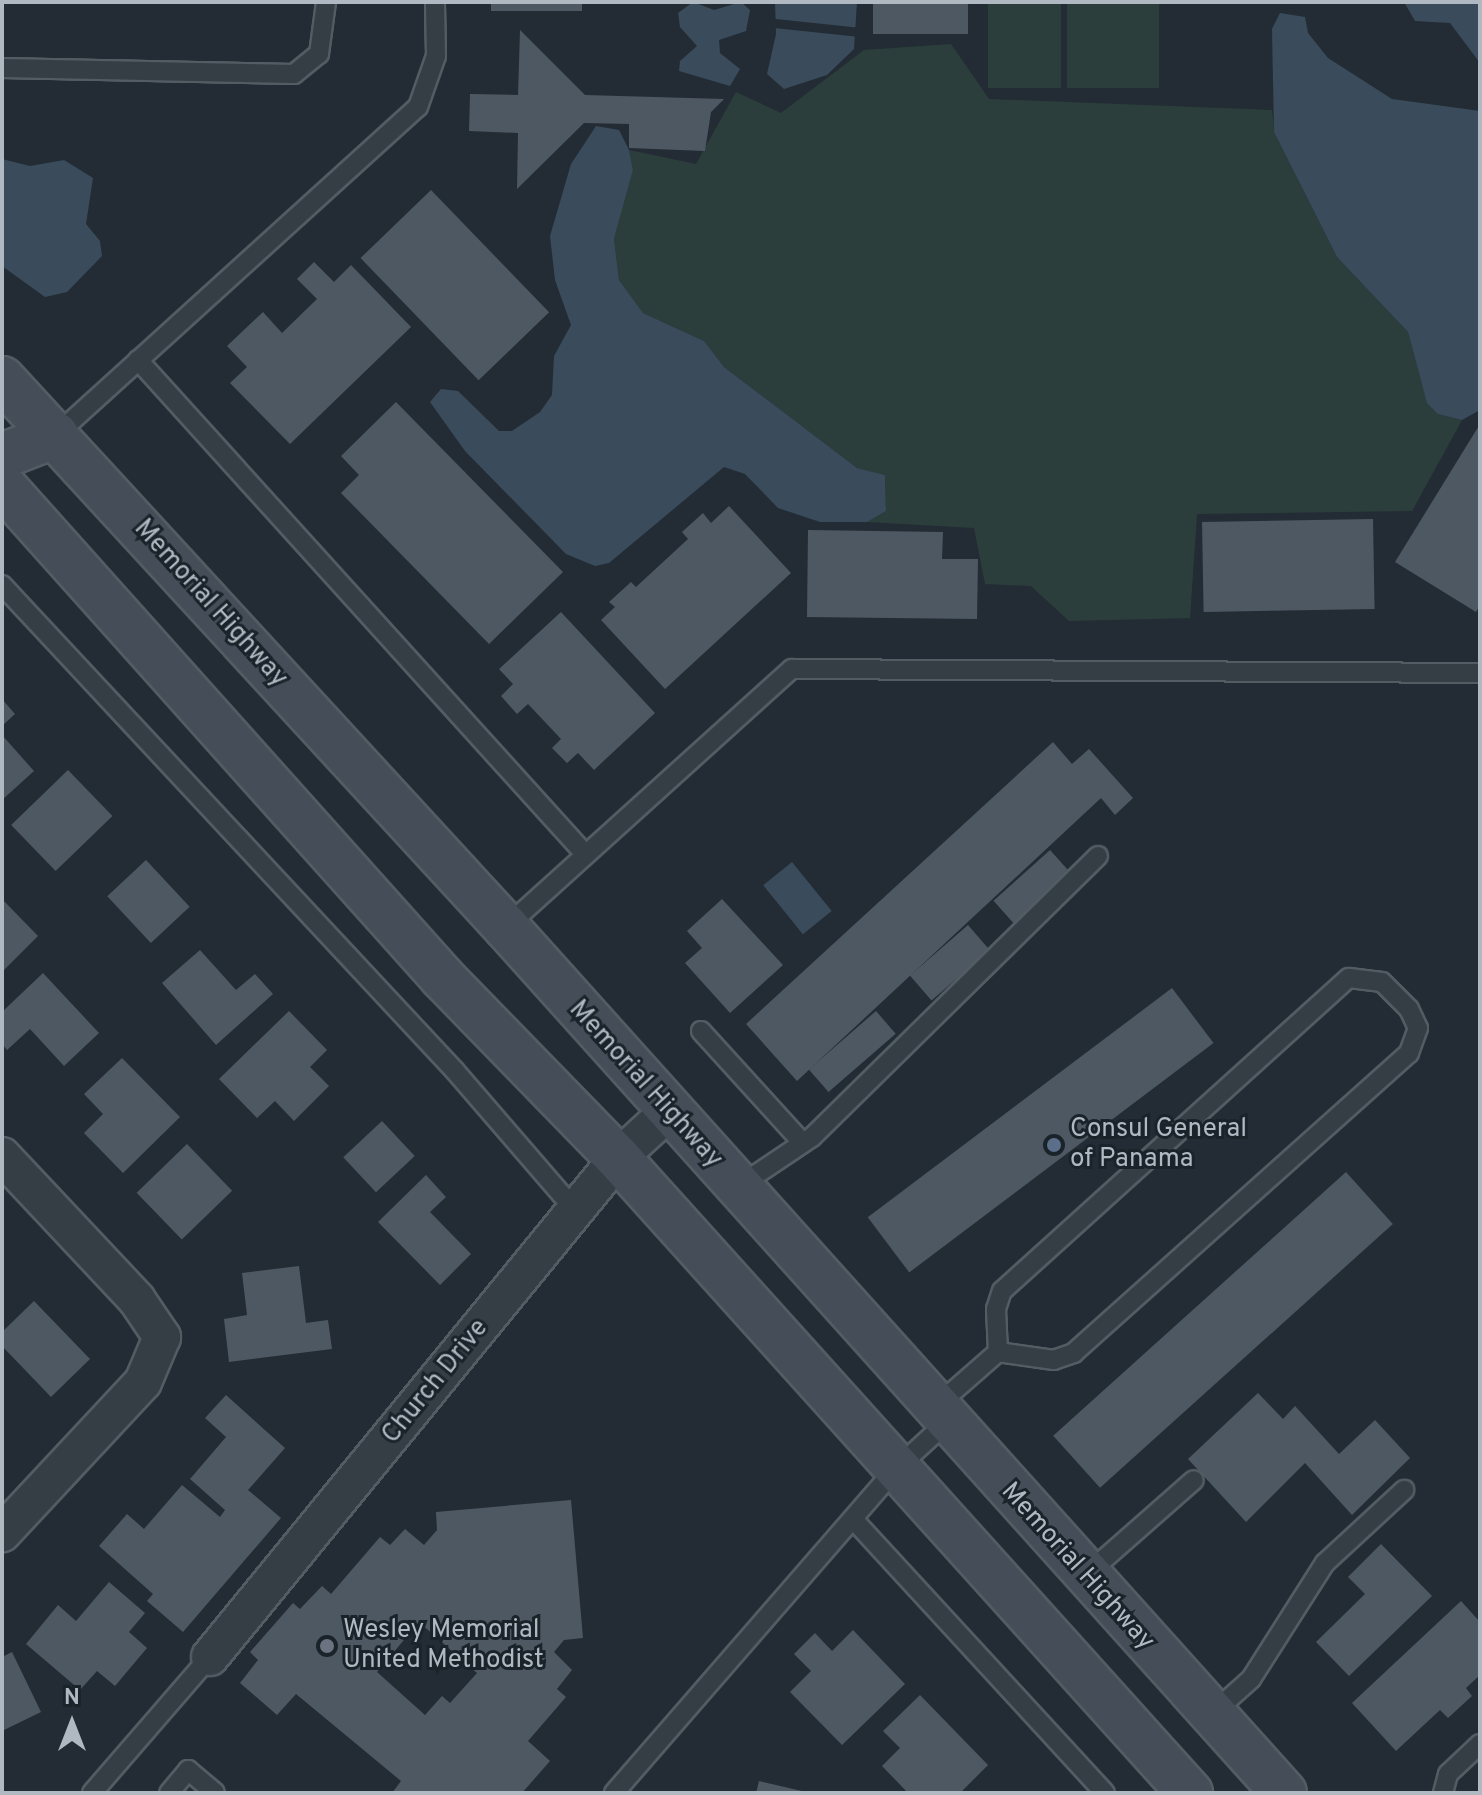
<!DOCTYPE html>
<html>
<head>
<meta charset="utf-8">
<style>
	body { margin:0 }
	#map { position:relative; width:1482px; height:1795px; overflow:hidden; background:#232c34; font-family:Overpass,sans-serif }
	div>[style] { position:absolute }
	.green>* { inset:0; background:#2c3e3c; transform-origin:0 0 }
	.water>* { inset:0; background:#3a4b5c; transform-origin:0 0 }
	.pier>* { inset:0; background:#232c34; transform-origin:0 0 }
	.building>* { inset:0; background:#4e5863; transform-origin:0 0 }
	.roads { filter:drop-shadow(2px 0 #535c63) drop-shadow(-2px 0 #535c63) drop-shadow(0 2px #535c63) drop-shadow(0 -2px #535c63) }
	.service>* { height:18px; margin:-9px; padding:0 9px; transform-origin:9px; border-radius:9px; background:#363e45 }
	.minor>* { height:36px; margin:-18px; padding:0 18px; transform-origin:18px; border-radius:18px; background:#363e45 }
	.secondary>* { height:44px; margin:-22px; padding:0 22px; transform-origin:22px; border-radius:22px; background:#444d58 }
	.dots>* { width:22px; height:22px; translate:-50% -50%; box-sizing:border-box; border:4px solid #1b232a; border-radius:50% }
	span { translate:-50% -50%; white-space:nowrap; text-align:center; line-height:1.15; -webkit-text-stroke:6px #1b232a; paint-order:stroke }
	.street-label { font-size:26px; color:#b0b9c2 }
	.poi-label { font-size:26px; color:#b0b9c2 }
	.left { translate:0 -50%; text-align:left }
	.frame { position:absolute; inset:0; border:4px solid #b0b9c2; pointer-events:none }
	.north { position:absolute; left:32px; top:1683px; width:80px; height:80px; -webkit-text-stroke:6px #1b232a; paint-order:stroke; rotate:0deg; font-size:22px; font-weight:700; line-height:32px; text-align:center; color:#b0b9c2 }
	.north::after { content:''; display:block; margin:auto; width:28px; height:36px; background:#b0b9c2; clip-path:polygon(50% 0,100% 100%,50% 72%,0 100%) }
</style>
</head>
<body>
<div id="map">
	<div class="green">
		<div style="left:988px;top:2px;width:73px;height:86px"></div>
		<div style="left:1067px;top:2px;width:92px;height:86px"></div>
		<div style="clip-path:polygon(951px 44px,989px 99px,1272px 110px,1274px 132px,1337px 257px,1408px 332px,1422px 384px,1438px 414px,1462px 420px,1412px 511px,1197px 514px,1190px 618px,1069px 621px,1031px 586px,985px 584px,974px 528px,867px 522px,886px 511px,885px 475px,857px 468px,724px 367px,704px 341px,643px 313px,619px 280px,614px 239px,633px 170px,629px 150px,696px 164px,736px 92px,781px 113px,864px 50px)"></div>
	</div>
	<div class="water">
		<div style="clip-path:polygon(693px 2px,714px 10px,741px 2px,750px 10px,746px 31px,719px 40px,720px 53px,740px 69px,730px 86px,679px 71px,680px 61px,697px 46px,680px 27px,678px 13px)"></div>
		<div style="clip-path:polygon(775px 2px,857px 2px,854px 49px,827px 75px,784px 89px,767px 74px,776px 34px)"></div>
		<div style="clip-path:polygon(1404px 2px,1480px 2px,1480px 63px,1450px 23px,1415px 21px)"></div>
		<div style="clip-path:polygon(1280px 13px,1305px 17px,1308px 33px,1328px 58px,1392px 99px,1480px 111px,1480px 410px,1462px 420px,1438px 414px,1427px 403px,1408px 332px,1337px 257px,1274px 132px,1272px 29px)"></div>
		<div style="clip-path:polygon(596px 126px,619px 130px,629px 150px,633px 170px,614px 239px,619px 280px,643px 313px,704px 341px,724px 367px,857px 468px,885px 475px,886px 511px,867px 522px,820px 522px,778px 508px,745px 474px,724px 467px,609px 563px,595px 566px,566px 554px,465px 451px,430px 402px,441px 389px,458px 391px,499px 431px,512px 431px,540px 412px,552px 395px,554px 356px,571px 325px,555px 280px,550px 236px,571px 164px)"></div>
		<div style="clip-path:polygon(2px 159px,30px 166px,64px 160px,93px 178px,86px 224px,100px 241px,102px 256px,67px 292px,45px 297px,2px 266px)"></div>
		<div style="left:792px;top:862px;width:63px;height:37px;rotate:51deg"></div>
	</div>
	<div class="pier">
		<div style="left:861px;top:28px;width:9px;height:108px;rotate:96deg"></div>
	</div>
	<div class="building">
		<div style="left:491px;top:2px;width:91px;height:9px"></div>
		<div style="left:873px;top:2px;width:95px;height:32px"></div>
		<div style="clip-path:polygon(520px 30px,585px 95px,724px 99px,711px 112px,705px 151px,629px 148px,629px 124px,584px 123px,517px 189px,518px 133px,469px 131px,470px 94px,518px 95px)"></div>
		<div style="left:431px;top:190px;width:170px;height:98px;rotate:46deg"></div>
		<div style="clip-path:polygon(314px 262px,334px 282px,351px 265px,411px 327px,290px 444px,230px 383px,247px 367px,227px 346px,263px 312px,282px 333px,317px 299px,297px 279px)"></div>
		<div style="clip-path:polygon(396px 402px,563px 572px,489px 644px,341px 493px,359px 475px,341px 456px)"></div>
		<div style="clip-path:polygon(1480px 424px,1480px 605px,1476px 612px,1395px 562px)"></div>
		<div style="clip-path:polygon(729px 506px,791px 573px,665px 689px,601px 620px,615px 607px,609px 602px,631px 582px,636px 587px,688px 539px,682px 532px,703px 513px,711px 523px)"></div>
		<div style="left:1373px;top:519px;width:90px;height:171px;rotate:89deg"></div>
		<div style="clip-path:polygon(808px 530px,943px 532px,942px 559px,978px 559px,977px 619px,807px 617px)"></div>
		<div style="clip-path:polygon(561px 612px,655px 713px,594px 770px,578px 753px,567px 763px,552px 748px,561px 739px,528px 704px,517px 714px,501px 696px,513px 684px,499px 669px)"></div>
		<div style="clip-path:polygon(2px 699px,15px 714px,2px 726px)"></div>
		<div style="clip-path:polygon(2px 735px,34px 771px,2px 800px)"></div>
		<div style="clip-path:polygon(1053px 742px,1072px 764px,1089px 749px,1133px 798px,1115px 815px,1101px 798px,797px 1081px,746px 1024px)"></div>
		<div style="left:68px;top:770px;width:64px;height:79px;rotate:46deg"></div>
		<div style="left:1050px;top:850px;width:31px;height:76px;rotate:48deg"></div>
		<div style="left:146px;top:860px;width:64px;height:53px;rotate:47deg"></div>
		<div style="clip-path:polygon(2px 899px,38px 936px,2px 972px)"></div>
		<div style="clip-path:polygon(722px 899px,783px 965px,730px 1013px,685px 963px,702px 948px,687px 931px)"></div>
		<div style="left:968px;top:925px;width:33px;height:77px;rotate:49deg"></div>
		<div style="clip-path:polygon(200px 950px,236px 990px,255px 974px,273px 994px,216px 1045px,162px 983px)"></div>
		<div style="clip-path:polygon(43px 973px,99px 1033px,64px 1066px,30px 1029px,7px 1050px,2px 1044px,2px 1012px)"></div>
		<div style="left:1172px;top:988px;width:69px;height:381px;rotate:53deg"></div>
		<div style="clip-path:polygon(289px 1011px,327px 1050px,310px 1067px,329px 1086px,294px 1121px,275px 1101px,257px 1118px,219px 1079px)"></div>
		<div style="left:876px;top:1011px;width:30px;height:89px;rotate:49deg"></div>
		<div style="clip-path:polygon(122px 1058px,180px 1117px,123px 1173px,84px 1133px,103px 1114px,84px 1094px)"></div>
		<div style="left:382px;top:1121px;width:48px;height:53px;rotate:47deg"></div>
		<div style="left:187px;top:1144px;width:65px;height:70px;rotate:46deg"></div>
		<div style="left:1346px;top:1172px;width:70px;height:394px;rotate:48deg"></div>
		<div style="clip-path:polygon(426px 1175px,446px 1197px,430px 1212px,471px 1254px,440px 1285px,378px 1222px)"></div>
		<div style="clip-path:polygon(299px 1266px,306px 1323px,328px 1320px,332px 1349px,229px 1362px,224px 1319px,247px 1315px,242px 1273px)"></div>
		<div style="clip-path:polygon(34px 1301px,90px 1359px,51px 1397px,2px 1346px,2px 1332px)"></div>
		<div style="clip-path:polygon(1258px 1393px,1283px 1419px,1295px 1406px,1339px 1454px,1375px 1420px,1410px 1458px,1352px 1515px,1305px 1463px,1246px 1522px,1188px 1459px)"></div>
		<div style="clip-path:polygon(226px 1395px,285px 1448px,248px 1490px,281px 1518px,183px 1632px,147px 1601px,153px 1594px,99px 1546px,127px 1514px,144px 1529px,182px 1485px,220px 1517px,225px 1510px,190px 1479px,226px 1437px,205px 1418px)"></div>
		<div style="clip-path:polygon(evenodd,571px 1500px,583px 1638px,564px 1640px,554px 1652px,572px 1670px,557px 1689px,566px 1697px,528px 1741px,550px 1761px,522px 1793px,392px 1793px,401px 1781px,296px 1694px,277px 1715px,240px 1683px,258px 1660px,250px 1652px,293px 1603px,300px 1609px,322px 1586px,331px 1594px,380px 1537px,390px 1545px,405px 1529px,424px 1545px,437px 1530px,436px 1512px,571px 1500px,419px 1622px,477px 1673px,450px 1703px,442px 1696px,425px 1715px,377px 1672px,419px 1622px)"></div>
		<div style="clip-path:polygon(1381px 1544px,1432px 1596px,1349px 1676px,1316px 1642px,1365px 1594px,1348px 1577px)"></div>
		<div style="clip-path:polygon(109px 1582px,145px 1613px,129px 1632px,147px 1648px,115px 1686px,97px 1671px,80px 1690px,26px 1644px,58px 1605px,76px 1621px)"></div>
		<div style="clip-path:polygon(1461px 1601px,1480px 1622px,1480px 1675px,1466px 1688px,1472px 1696px,1448px 1718px,1440px 1710px,1396px 1751px,1352px 1703px)"></div>
		<div style="clip-path:polygon(853px 1630px,905px 1684px,842px 1745px,790px 1692px,811px 1671px,794px 1654px,815px 1633px,832px 1651px)"></div>
		<div style="clip-path:polygon(12px 1652px,41px 1712px,2px 1731px,2px 1657px)"></div>
		<div style="clip-path:polygon(920px 1695px,988px 1765px,960px 1793px,908px 1793px,882px 1766px,900px 1748px,883px 1731px)"></div>
		<div style="clip-path:polygon(759px 1781px,806px 1792px,806px 1793px,756px 1793px)"></div>
	</div>
	<div class="roads">
		<div class="service">
			<div style="left:2px;top:68px;width:292px;rotate:1.2deg"></div>
			<div style="left:294px;top:74px;width:32px;rotate:-39deg"></div>
			<div style="left:319px;top:54px;width:52px;rotate:-82.3deg"></div>
			<div style="left:138px;top:360px;width:666px;rotate:47.86deg"></div>
			<div style="left:56px;top:435px;width:488px;rotate:-42.2deg"></div>
			<div style="left:418px;top:107px;width:54px;rotate:-70.6deg"></div>
			<div style="left:436px;top:56px;width:54px;rotate:-91.1deg"></div>
			<div style="left:2px;top:585px;width:664px;rotate:47.01deg"></div>
			<div style="left:455px;top:1071px;width:185px;rotate:49.2deg"></div>
			<div style="left:506px;top:927px;width:385px;rotate:-42.1deg"></div>
			<div style="left:792px;top:669px;width:688px;rotate:0.33deg"></div>
			<div style="left:1349px;top:978px;width:33px;rotate:7deg"></div>
			<div style="left:1382px;top:982px;width:38px;rotate:45deg"></div>
			<div style="left:1409px;top:1009px;width:21px;rotate:65deg"></div>
			<div style="left:1418px;top:1028px;width:27px;rotate:110deg"></div>
			<div style="left:1409px;top:1053px;width:450px;rotate:138.2deg"></div>
			<div style="left:1074px;top:1353px;width:21px;rotate:161deg"></div>
			<div style="left:1054px;top:1360px;width:57px;rotate:-171.9deg"></div>
			<div style="left:998px;top:1352px;width:43px;rotate:-92.7deg"></div>
			<div style="left:996px;top:1309px;width:19px;rotate:-72deg"></div>
			<div style="left:1002px;top:1291px;width:467px;rotate:-42.1deg"></div>
			<div style="left:701px;top:1031px;width:151px;rotate:47.7deg"></div>
			<div style="left:739px;top:1186px;width:88px;rotate:-33.9deg"></div>
			<div style="left:812px;top:1137px;width:401px;rotate:-44.5deg"></div>
			<div style="left:934px;top:1408px;width:85px;rotate:-41.2deg"></div>
			<div style="left:853px;top:1519px;width:372px;rotate:47.4deg"></div>
			<div style="left:1087px;top:1574px;width:142px;rotate:-41.3deg"></div>
			<div style="left:1213px;top:1713px;width:51px;rotate:-41.8deg"></div>
			<div style="left:1251px;top:1679px;width:138px;rotate:-57.5deg"></div>
			<div style="left:1325px;top:1563px;width:108px;rotate:-42.7deg"></div>
			<div style="left:92px;top:1793px;width:180px;rotate:-49.1deg"></div>
			<div style="left:169px;top:1793px;width:30px;rotate:-50deg"></div>
			<div style="left:188px;top:1770px;width:35px;rotate:40deg"></div>
			<div style="left:614px;top:1793px;width:431px;rotate:-49deg"></div>
			<div style="left:897px;top:1468px;width:68px;rotate:-42.6deg"></div>
			<div style="left:1443px;top:1793px;width:20px;rotate:-75deg"></div>
			<div style="left:1448px;top:1774px;width:44px;rotate:-43.2deg"></div>
		</div>
		<div class="minor">
			<div style="left:2px;top:1156px;width:197px;rotate:46.8deg"></div>
			<div style="left:137px;top:1300px;width:45px;rotate:56deg"></div>
			<div style="left:162px;top:1337px;width:49px;rotate:112.9deg"></div>
			<div style="left:143px;top:1382px;width:207px;rotate:133deg"></div>
			<div style="left:210px;top:1657px;width:645px;rotate:-50.73deg"></div>
			<div style="left:618px;top:1158px;width:68px;rotate:-42.6deg"></div>
		</div>
		<div class="secondary">
			<div style="left:2px;top:379px;width:745px;rotate:47.4deg"></div>
			<div style="left:506px;top:927px;width:1164px;rotate:48.06deg"></div>
			<div style="left:2px;top:456px;width:58px;rotate:-21.3deg"></div>
			<div style="left:2px;top:485px;width:660px;rotate:48.19deg"></div>
			<div style="left:442px;top:977px;width:252px;rotate:45.8deg"></div>
			<div style="left:618px;top:1158px;width:855px;rotate:47.99deg"></div>
		</div>
	</div>
	<div class="dots">
		<div style="left:1054px;top:1145px;background:#5c6f8a"></div>
		<div style="left:327px;top:1646px;background:#6b7280"></div>
	</div>
	<div class="street-label">
		<span style="left:210px;top:604px;rotate:48deg">Memorial Highway</span>
		<span style="left:645px;top:1085px;rotate:48deg">Memorial Highway</span>
		<span style="left:436px;top:1382px;rotate:-51deg">Church Drive</span>
		<span style="left:1077px;top:1567px;rotate:48deg">Memorial Highway</span>
	</div>
	<div class="poi-label">
		<span class="left" style="left:1070px;top:1145px">Consul General<br>of Panama</span>
		<span class="left" style="left:343px;top:1646px">Wesley Memorial<br>United Methodist</span>
	</div>
	<div class="frame"></div>
	<div class="north">N</div>
</div>
</body>
</html>
